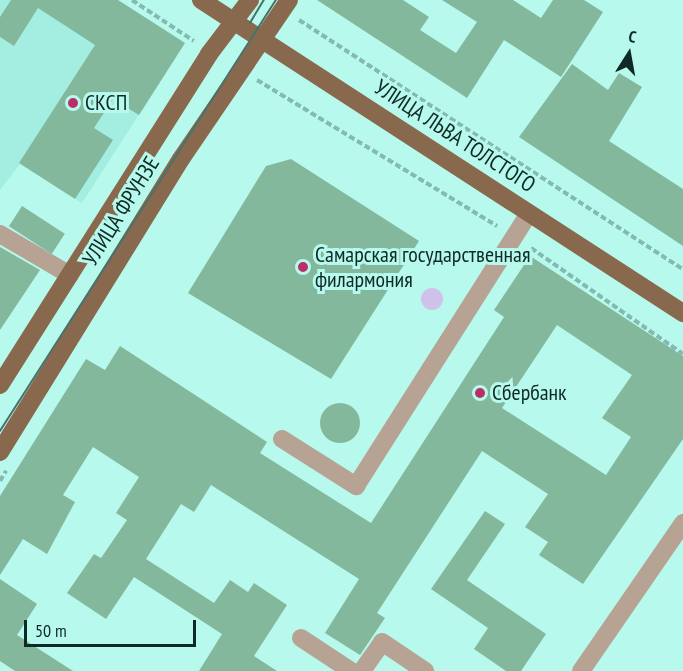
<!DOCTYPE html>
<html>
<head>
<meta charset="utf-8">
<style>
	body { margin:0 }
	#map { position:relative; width:683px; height:671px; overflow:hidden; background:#b7f9ec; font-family:"PT Sans Narrow",sans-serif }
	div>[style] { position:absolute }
	.built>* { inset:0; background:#a3eee0 }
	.green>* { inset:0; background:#cfc1e7 }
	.round { border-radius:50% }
	.building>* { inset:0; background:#83b89d; transform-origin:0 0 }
	.path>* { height:4px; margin-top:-2px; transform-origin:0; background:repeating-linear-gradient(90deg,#84bab0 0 6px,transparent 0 9px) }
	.minor>* { height:18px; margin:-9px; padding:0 9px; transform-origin:9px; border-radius:9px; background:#b6a394 }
	.major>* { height:18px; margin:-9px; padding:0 9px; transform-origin:9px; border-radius:9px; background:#89694d }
	.tram>* { height:1.5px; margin:-0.75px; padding:0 0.75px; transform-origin:0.75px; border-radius:0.75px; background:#48716a }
	.dots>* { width:16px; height:16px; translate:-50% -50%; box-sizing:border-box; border:3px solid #b7f9ec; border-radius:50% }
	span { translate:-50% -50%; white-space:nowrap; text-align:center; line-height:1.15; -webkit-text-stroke:6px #b7f9ec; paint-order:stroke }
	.poi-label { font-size:22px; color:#0f2a26 }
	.left { translate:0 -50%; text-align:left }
	.street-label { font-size:22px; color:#0f2a26 }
	.north { position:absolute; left:599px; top:24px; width:60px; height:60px; -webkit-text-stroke:4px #b7f9ec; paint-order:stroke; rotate:11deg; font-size:16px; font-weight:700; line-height:24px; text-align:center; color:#0f2a26 }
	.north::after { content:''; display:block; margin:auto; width:21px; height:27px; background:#0f2a26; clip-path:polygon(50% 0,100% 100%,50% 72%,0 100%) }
	.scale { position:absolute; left:24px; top:620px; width:172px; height:27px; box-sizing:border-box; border:3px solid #0f2a26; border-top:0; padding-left:8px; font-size:18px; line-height:21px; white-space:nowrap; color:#0f2a26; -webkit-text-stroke:4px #b7f9ec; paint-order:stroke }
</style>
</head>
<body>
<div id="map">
	<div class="built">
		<div style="clip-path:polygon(0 0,118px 0,185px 43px,82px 203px,20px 164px,0 190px)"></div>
	</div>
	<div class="green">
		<div class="round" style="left:421px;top:288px;width:22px;height:22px"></div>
	</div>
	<div class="building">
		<div style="clip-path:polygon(11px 0,118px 0,185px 43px,139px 115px,113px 99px,94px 128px,113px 140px,75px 199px,19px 163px,95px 45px,38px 8px,14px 46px,0 37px,0 17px)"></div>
		<div style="clip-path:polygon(317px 0,403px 0,429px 17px,420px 30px,456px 53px,477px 22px,442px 0,513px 0,541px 18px,553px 0,584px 0,603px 12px,561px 77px,504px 40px,467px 98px)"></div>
		<div style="clip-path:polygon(572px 64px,608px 90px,619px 73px,642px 87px,609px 141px,683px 189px,683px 246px,519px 137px)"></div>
		<div style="clip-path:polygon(291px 159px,419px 241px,331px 379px,188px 293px,266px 166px)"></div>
		<div style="left:22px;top:206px;width:51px;height:24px;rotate:33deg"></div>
		<div style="clip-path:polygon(0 247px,40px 270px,0 330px)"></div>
		<div style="clip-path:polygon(evenodd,530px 256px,683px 356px,683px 439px,583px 584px,539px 555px,548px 542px,525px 527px,548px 494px,482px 451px,377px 613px,385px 618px,360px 655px,325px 633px,359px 579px,211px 485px,194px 512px,181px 504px,146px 559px,214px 603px,230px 580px,248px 592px,254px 583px,287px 605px,254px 656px,277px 671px,199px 671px,222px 634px,134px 577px,106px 619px,67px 593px,94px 554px,101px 558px,127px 520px,116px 513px,139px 477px,93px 447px,63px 495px,75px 502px,47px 554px,23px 539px,0 575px,0 496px,86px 359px,105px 370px,120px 346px,267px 442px,260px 453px,371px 523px,504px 317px,494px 310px,530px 256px,557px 325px,632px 375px,602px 418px,631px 437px,606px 475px,502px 408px,557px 325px)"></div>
		<div class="round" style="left:320px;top:403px;width:40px;height:40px"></div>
		<div style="clip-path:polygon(485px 511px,505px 524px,467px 580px,546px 634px,521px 671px,506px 671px,474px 649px,488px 628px,431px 589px)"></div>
		<div style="clip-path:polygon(0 579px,37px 604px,17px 635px,73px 671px,15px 671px,0 661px)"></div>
	</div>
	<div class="path">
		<div style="left:132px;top:0;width:74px;rotate:33.5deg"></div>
		<div style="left:299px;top:20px;width:458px;rotate:33deg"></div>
		<div style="left:257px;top:80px;width:281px;rotate:31.3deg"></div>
		<div style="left:531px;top:248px;width:185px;rotate:34.9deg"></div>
		<div style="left:0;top:481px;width:12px;rotate:-59deg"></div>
	</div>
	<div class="minor">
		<div style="left:0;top:234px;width:81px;rotate:30.4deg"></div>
		<div style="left:282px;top:439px;width:88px;rotate:32.4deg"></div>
		<div style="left:356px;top:486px;width:323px;rotate:-57.6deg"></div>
		<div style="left:301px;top:638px;width:60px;rotate:33.4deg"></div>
		<div style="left:362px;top:671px;width:35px;rotate:-55deg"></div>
		<div style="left:382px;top:642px;width:52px;rotate:34deg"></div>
		<div style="left:581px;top:671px;width:180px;rotate:-55.4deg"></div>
	</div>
	<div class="major">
		<div style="left:201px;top:0;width:575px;rotate:33deg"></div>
		<div style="left:0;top:385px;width:391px;rotate:-57.7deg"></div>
		<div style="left:209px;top:54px;width:68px;rotate:-52.8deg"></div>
		<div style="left:0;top:452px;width:344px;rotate:-58.3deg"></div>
		<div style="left:181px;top:159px;width:192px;rotate:-55.8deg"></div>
	</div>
	<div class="tram">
		<div style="left:250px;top:23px;width:27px;rotate:-59deg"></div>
		<div style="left:0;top:431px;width:512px;rotate:-57.37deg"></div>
	</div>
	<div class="dots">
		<div style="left:73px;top:103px;background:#ba2e65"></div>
		<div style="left:303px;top:267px;background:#ba2e65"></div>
		<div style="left:480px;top:393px;background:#ba2e65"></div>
	</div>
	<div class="poi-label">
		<span class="left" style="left:85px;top:103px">СКСП</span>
		<span class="left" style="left:315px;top:267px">Самарская государственная<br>филармония</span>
		<span class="left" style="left:492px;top:393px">Сбербанк</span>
	</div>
	<div class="street-label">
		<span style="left:455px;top:136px;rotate:33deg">УЛИЦА ЛЬВА ТОЛСТОГО</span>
		<span style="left:121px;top:211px;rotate:-58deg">УЛИЦА ФРУНЗЕ</span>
	</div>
	<div class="north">С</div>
	<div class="scale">50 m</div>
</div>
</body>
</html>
